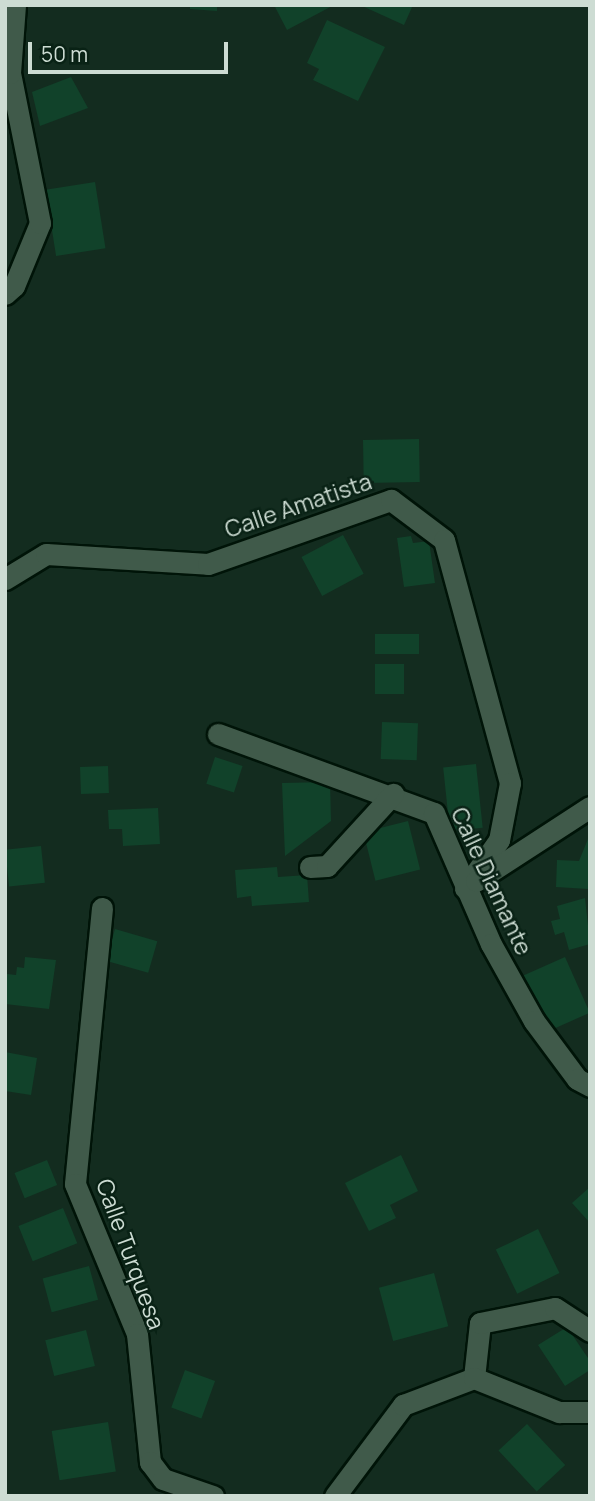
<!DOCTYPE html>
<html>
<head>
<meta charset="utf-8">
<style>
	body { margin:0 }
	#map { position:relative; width:595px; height:1501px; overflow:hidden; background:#132c1f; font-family:Manrope,sans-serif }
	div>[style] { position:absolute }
	.building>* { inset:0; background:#11422a; transform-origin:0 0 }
	.roads { filter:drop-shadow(2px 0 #001408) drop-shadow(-2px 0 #001408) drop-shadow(0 2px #001408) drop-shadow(0 -2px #001408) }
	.minor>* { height:21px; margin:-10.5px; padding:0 10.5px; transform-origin:10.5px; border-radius:10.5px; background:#405a4a }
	span { translate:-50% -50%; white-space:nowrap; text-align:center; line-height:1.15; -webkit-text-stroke:5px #092215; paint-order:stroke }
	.street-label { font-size:23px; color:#cddcd3 }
	.frame { position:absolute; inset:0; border:7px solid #cddcd3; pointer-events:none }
	.scale { position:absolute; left:28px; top:42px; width:200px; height:32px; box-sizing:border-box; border:4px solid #cddcd3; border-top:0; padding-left:9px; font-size:21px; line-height:24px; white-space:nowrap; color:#cddcd3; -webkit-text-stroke:5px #092215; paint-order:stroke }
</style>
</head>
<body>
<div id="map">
	<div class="building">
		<div style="clip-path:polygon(190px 5px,217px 5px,217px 11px,190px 9px)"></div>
		<div style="clip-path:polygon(274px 5px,334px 5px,287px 30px)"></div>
		<div style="clip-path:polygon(360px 5px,413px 5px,404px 25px)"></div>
		<div style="clip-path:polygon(327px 20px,385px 47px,358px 101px,313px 80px,319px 69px,307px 63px)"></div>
		<div style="clip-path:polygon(71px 77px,88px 108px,40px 126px,32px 92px)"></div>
		<div style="left:95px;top:182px;width:67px;height:50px;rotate:81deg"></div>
		<div style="left:419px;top:439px;width:43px;height:56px;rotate:89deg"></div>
		<div style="left:343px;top:535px;width:44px;height:47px;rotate:62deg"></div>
		<div style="clip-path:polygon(411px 536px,413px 543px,429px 541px,435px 583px,404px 587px,397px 538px)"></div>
		<div style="left:375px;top:634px;width:44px;height:20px"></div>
		<div style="left:375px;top:664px;width:29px;height:30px"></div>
		<div style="left:382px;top:722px;width:36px;height:37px;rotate:2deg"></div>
		<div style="left:215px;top:757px;width:29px;height:28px;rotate:18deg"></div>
		<div style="left:476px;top:764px;width:64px;height:33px;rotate:84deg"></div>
		<div style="left:108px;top:766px;width:27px;height:28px;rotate:88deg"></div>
		<div style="clip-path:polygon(330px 782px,331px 821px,285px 856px,282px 783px)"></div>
		<div style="clip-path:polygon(158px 808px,160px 844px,123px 846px,122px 829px,109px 829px,108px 810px)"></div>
		<div style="left:408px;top:821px;width:50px;height:46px;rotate:76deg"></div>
		<div style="clip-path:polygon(590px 834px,588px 889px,556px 887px,557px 860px,579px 861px)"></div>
		<div style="left:41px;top:846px;width:37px;height:36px;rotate:84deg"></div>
		<div style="clip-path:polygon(277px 867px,278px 877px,307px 875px,309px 902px,252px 906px,251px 896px,237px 898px,235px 870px)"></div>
		<div style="clip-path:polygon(585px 898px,590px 944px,569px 950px,564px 932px,555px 935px,551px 921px,560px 919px,557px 906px)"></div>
		<div style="left:115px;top:929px;width:44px;height:33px;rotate:16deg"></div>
		<div style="clip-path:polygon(25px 957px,56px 960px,49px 1009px,5px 1004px,7px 974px,16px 975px,17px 967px,24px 968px)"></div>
		<div style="left:565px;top:957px;width:61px;height:48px;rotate:66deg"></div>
		<div style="clip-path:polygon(5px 1052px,37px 1058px,31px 1095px,5px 1091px)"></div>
		<div style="clip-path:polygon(401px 1155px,418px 1191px,390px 1205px,396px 1218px,369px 1231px,345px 1183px)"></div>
		<div style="left:47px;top:1160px;width:27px;height:35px;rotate:68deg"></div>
		<div style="clip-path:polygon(590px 1187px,590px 1223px,572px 1203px)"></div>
		<div style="left:63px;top:1208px;width:38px;height:48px;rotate:68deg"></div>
		<div style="left:538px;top:1229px;width:49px;height:47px;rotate:64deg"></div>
		<div style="left:89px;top:1266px;width:35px;height:48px;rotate:75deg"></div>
		<div style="left:434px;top:1273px;width:55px;height:57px;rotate:75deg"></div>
		<div style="clip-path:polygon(567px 1327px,590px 1361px,590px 1370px,565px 1386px,538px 1345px)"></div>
		<div style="left:86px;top:1330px;width:37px;height:42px;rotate:76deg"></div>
		<div style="left:185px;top:1370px;width:32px;height:40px;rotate:20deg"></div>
		<div style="left:108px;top:1422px;width:50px;height:57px;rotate:81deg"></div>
		<div style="left:527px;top:1424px;width:56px;height:39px;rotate:47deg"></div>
	</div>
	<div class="roads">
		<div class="minor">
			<div style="left:5px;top:294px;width:12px;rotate:-42deg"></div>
			<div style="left:14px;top:286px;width:68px;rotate:-67.6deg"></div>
			<div style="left:40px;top:223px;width:153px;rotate:-101.3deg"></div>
			<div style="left:10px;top:73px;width:68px;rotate:-85.8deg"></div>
			<div style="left:5px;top:579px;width:48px;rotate:-31.4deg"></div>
			<div style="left:46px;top:554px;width:162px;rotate:3.5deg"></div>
			<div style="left:208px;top:564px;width:194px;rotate:-19.3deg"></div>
			<div style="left:391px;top:500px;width:66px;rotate:37deg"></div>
			<div style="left:444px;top:540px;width:252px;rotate:74.8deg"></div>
			<div style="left:510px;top:783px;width:58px;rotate:100.9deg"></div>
			<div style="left:499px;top:840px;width:59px;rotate:125.3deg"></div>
			<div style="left:218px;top:734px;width:230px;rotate:20.1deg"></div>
			<div style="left:434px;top:813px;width:143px;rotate:66.5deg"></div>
			<div style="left:491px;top:944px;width:88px;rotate:60.8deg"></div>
			<div style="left:534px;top:1021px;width:72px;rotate:53.4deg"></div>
			<div style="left:577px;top:1079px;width:15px;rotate:28deg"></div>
			<div style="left:310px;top:867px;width:17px;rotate:-3deg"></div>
			<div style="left:327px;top:866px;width:98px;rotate:-47.5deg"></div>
			<div style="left:476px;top:881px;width:136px;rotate:-33deg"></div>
			<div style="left:102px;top:908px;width:277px;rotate:95.6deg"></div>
			<div style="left:75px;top:1184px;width:162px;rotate:67.5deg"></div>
			<div style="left:137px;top:1334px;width:129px;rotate:84.2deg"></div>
			<div style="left:150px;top:1462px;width:21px;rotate:53deg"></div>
			<div style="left:163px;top:1479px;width:53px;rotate:18.8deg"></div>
			<div style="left:474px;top:1378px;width:55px;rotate:-83.8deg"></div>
			<div style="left:480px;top:1323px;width:76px;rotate:-11.3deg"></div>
			<div style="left:555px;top:1308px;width:42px;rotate:33.3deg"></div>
			<div style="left:335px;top:1496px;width:114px;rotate:-53.2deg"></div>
			<div style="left:403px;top:1405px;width:76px;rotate:-20.8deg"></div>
			<div style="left:474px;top:1378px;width:92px;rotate:21.8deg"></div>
			<div style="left:559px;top:1412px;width:31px"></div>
		</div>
	</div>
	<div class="street-label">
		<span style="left:298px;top:505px;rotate:-19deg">Calle Amatista</span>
		<span style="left:492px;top:881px;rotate:65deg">Calle Diamante</span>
		<span style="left:131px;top:1254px;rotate:70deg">Calle Turquesa</span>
	</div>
	<div class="frame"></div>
	<div class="scale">50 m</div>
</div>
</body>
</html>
